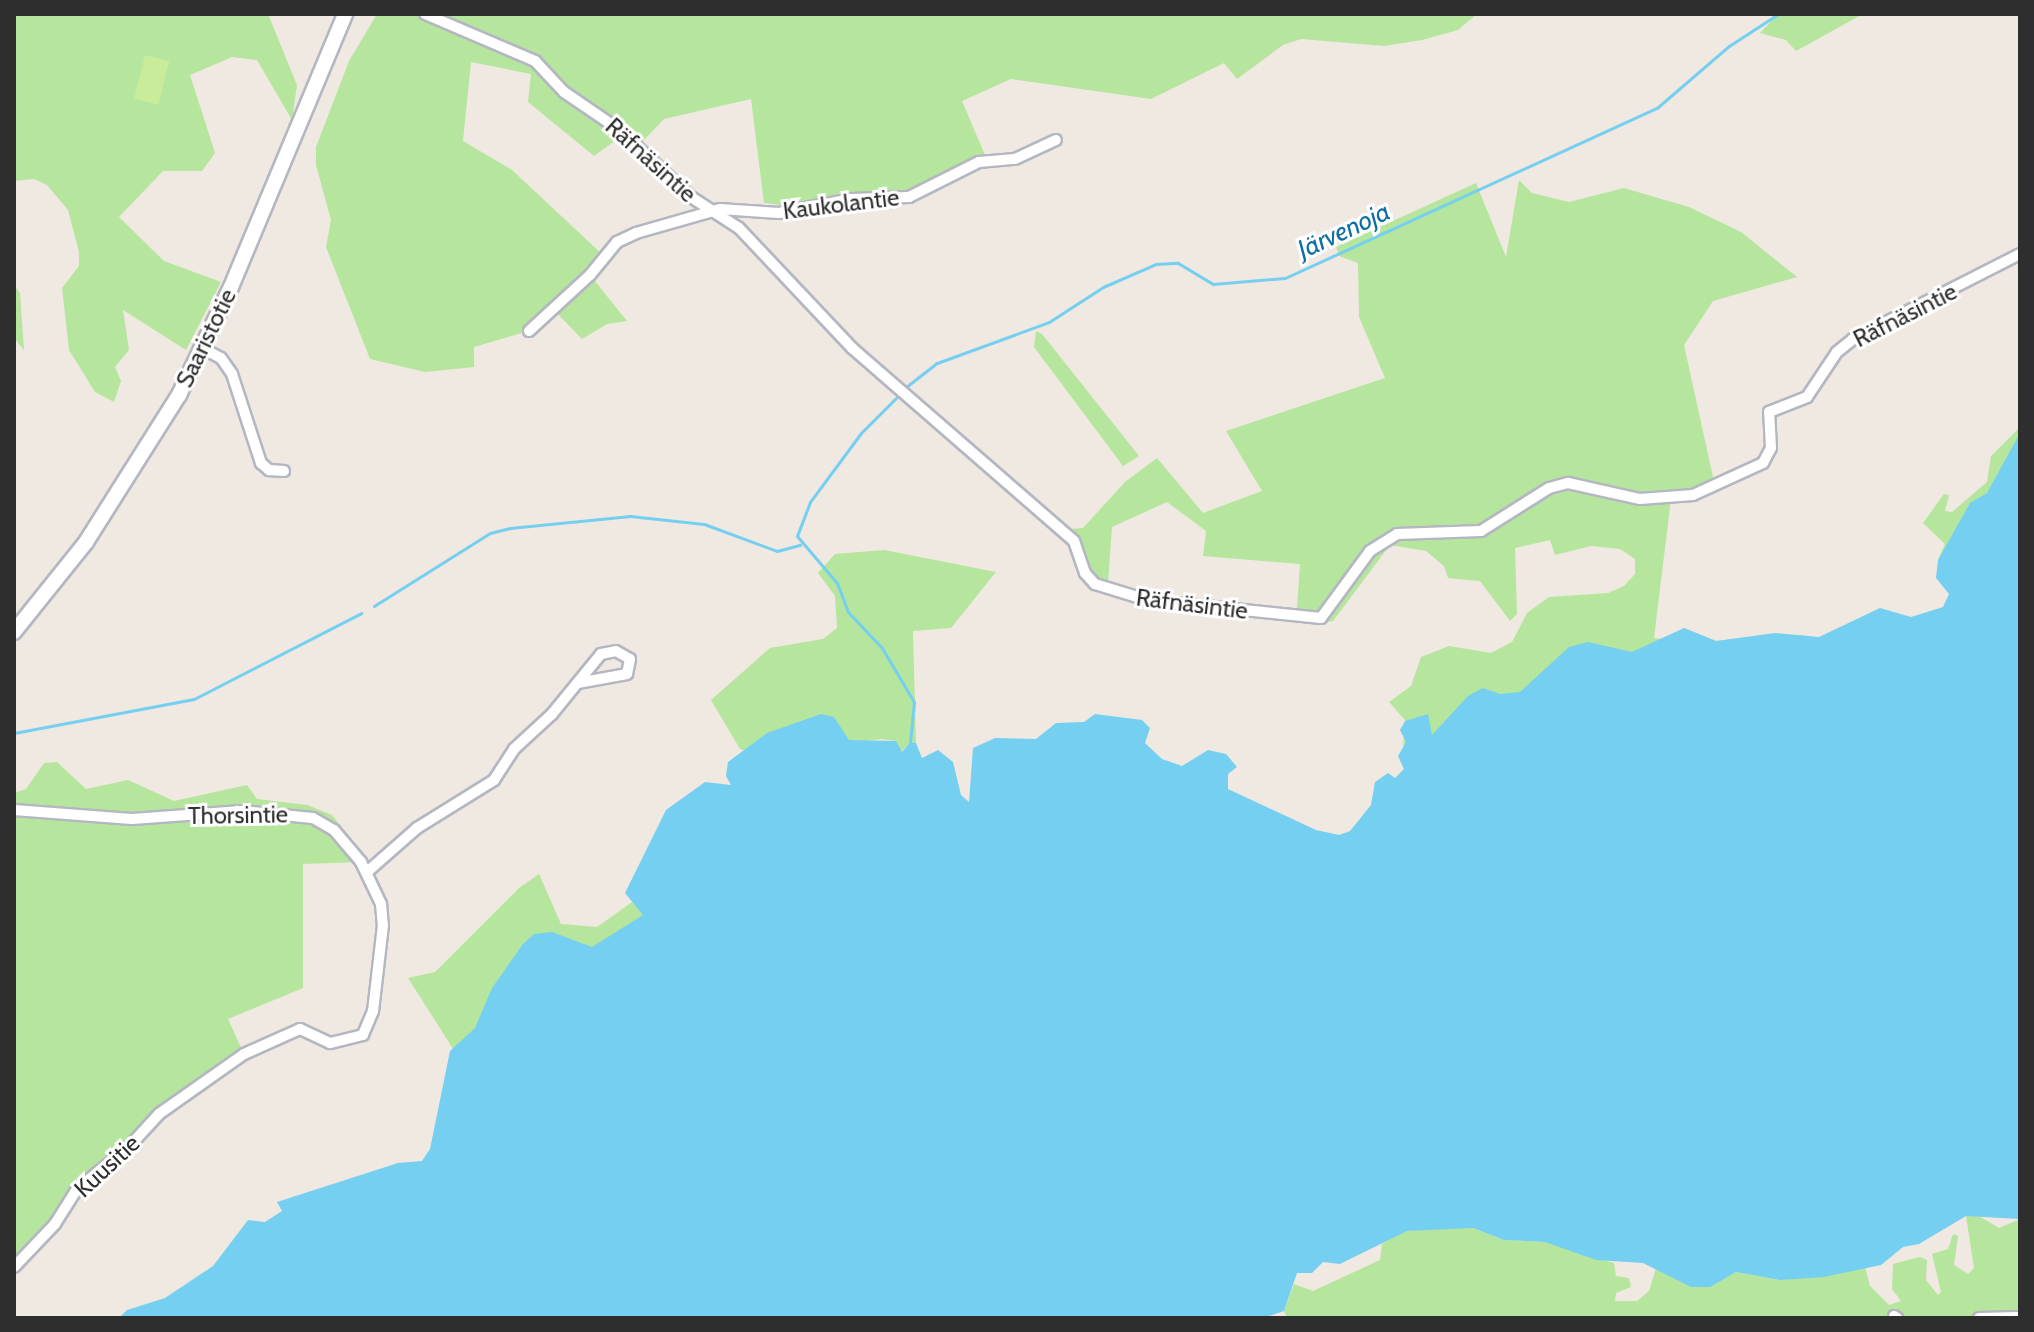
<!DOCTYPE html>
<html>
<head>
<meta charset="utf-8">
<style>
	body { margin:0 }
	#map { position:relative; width:2034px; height:1332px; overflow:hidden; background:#efe9e1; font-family:Cabin,sans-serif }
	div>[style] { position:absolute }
	.green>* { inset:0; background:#b6e59e }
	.pitch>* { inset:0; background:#c9ec9a; transform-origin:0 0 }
	.water>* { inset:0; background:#75cff0 }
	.stream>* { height:3px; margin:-1.5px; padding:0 1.5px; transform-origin:1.5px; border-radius:1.5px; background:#75cff0 }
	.roads { filter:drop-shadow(2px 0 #b4b7c1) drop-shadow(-2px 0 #b4b7c1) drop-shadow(0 2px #b4b7c1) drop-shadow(0 -2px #b4b7c1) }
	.minor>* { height:10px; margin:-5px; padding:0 5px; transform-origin:5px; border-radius:5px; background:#fff }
	.secondary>* { height:14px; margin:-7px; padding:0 7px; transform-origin:7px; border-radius:7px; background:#fff }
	span { translate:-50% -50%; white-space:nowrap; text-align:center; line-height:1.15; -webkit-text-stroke:6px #fff; paint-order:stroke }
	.street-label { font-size:24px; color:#2e2e2e }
	.water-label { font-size:26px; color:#0d6fa3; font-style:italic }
	.frame { position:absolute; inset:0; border:16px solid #2e2e2e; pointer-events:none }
</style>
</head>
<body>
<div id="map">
	<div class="green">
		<div style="clip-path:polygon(14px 14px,268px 14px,297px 85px,292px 120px,257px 60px,232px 57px,190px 75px,215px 153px,202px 171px,163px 171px,119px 217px,164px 261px,221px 282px,186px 350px,123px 310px,129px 350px,115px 367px,121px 381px,114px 402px,95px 392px,69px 350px,62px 288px,79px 266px,79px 252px,68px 210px,47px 185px,34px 179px,14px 181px)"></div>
		<div style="clip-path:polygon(377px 14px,1477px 14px,1458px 30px,1422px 40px,1384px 46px,1301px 39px,1283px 45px,1237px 79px,1224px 63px,1151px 99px,1011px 79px,962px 101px,985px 155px,941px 181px,915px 191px,841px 193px,790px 206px,764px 203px,751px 99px,664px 119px,641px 143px,630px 130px,594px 156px,528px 102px,531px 74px,471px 62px,463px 141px,512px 170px,604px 256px,590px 275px,627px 321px,607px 324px,582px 339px,553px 309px,529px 331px,474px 347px,474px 367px,425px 372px,370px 359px,326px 247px,331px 220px,316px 165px,316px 147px,349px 61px)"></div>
		<div style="clip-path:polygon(1778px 14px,1863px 14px,1796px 51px,1786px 40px,1760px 33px)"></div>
		<div style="clip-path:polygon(1519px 180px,1532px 193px,1569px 202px,1624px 188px,1689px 207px,1741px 232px,1797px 277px,1713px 301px,1684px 345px,1715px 486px,1671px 499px,1654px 638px,1666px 639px,1684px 628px,1716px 641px,1806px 635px,1403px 749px,1405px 720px,1389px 702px,1411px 686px,1421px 657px,1449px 646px,1491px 653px,1512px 642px,1527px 613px,1549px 597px,1608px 593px,1624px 586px,1635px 574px,1635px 559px,1620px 549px,1591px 546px,1555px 555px,1550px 540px,1515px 548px,1517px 614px,1510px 621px,1480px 581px,1448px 578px,1444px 566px,1426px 551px,1390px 545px,1333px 621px,1312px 624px,1296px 622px,1300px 564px,1203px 556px,1206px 531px,1167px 502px,1112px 527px,1108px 583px,1092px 574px,1069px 529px,1083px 528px,1125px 482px,1157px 458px,1203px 513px,1262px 491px,1226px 431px,1385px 378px,1359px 317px,1358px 263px,1339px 256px,1336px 247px,1476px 183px,1506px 257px)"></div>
		<div style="clip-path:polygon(14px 285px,20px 293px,24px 350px,14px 338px)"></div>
		<div style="clip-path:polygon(1036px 331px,1042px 334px,1139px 456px,1123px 466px,1034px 347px)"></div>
		<div style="clip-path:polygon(2020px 427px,2020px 528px,1938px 560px,1945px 544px,1923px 523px,1944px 494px,1949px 495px,1945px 511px,1952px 512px,1987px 482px,1991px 456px)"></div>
		<div style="clip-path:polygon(884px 550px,996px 572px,951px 628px,913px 631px,916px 743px,910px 742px,901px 752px,895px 741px,882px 739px,758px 755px,740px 749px,711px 700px,770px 648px,823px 639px,837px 628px,835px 596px,818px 573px,835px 554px)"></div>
		<div style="clip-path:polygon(57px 762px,86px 789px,128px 780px,174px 801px,247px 785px,257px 799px,307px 805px,332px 815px,355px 844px,361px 862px,303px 864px,303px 988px,228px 1019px,244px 1054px,159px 1114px,91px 1177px,14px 1267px,14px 793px,26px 789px,44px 763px)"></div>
		<div style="clip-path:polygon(539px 874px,561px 924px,597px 927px,632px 902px,661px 926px,471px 1077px,408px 978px,435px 972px,519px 888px)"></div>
		<div style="clip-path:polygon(1966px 1216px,1979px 1216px,1999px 1228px,2020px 1219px,2020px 1318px,1287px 1318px,1284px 1311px,1294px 1284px,1313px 1291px,1380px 1260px,1382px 1244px,1392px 1238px,1407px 1231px,1453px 1227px,1473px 1228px,1504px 1240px,1545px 1242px,1614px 1263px,1616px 1276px,1629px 1278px,1631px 1287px,1616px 1293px,1615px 1301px,1637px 1301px,1649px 1291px,1656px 1268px,1691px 1287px,1710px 1286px,1736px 1272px,1780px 1280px,1865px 1267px,1870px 1286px,1889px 1305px,1901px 1301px,1892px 1289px,1893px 1264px,1920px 1257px,1927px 1260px,1926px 1280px,1938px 1295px,1941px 1292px,1932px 1254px,1948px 1249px,1953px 1234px,1958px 1236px,1954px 1265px,1968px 1274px,1974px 1268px)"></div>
	</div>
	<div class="pitch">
		<div style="left:145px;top:55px;width:25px;height:45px;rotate:14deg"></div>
	</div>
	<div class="water">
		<div style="clip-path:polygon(2020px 433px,2020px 1219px,1966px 1216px,1919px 1244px,1903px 1247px,1881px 1265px,1824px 1277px,1780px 1280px,1736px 1272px,1710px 1287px,1691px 1287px,1643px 1263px,1596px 1260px,1545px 1242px,1504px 1240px,1473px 1228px,1407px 1231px,1340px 1264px,1323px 1262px,1312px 1273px,1297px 1273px,1284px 1311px,1263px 1318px,119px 1318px,127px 1310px,165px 1298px,213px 1266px,248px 1220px,265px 1222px,282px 1211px,277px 1202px,398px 1163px,422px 1161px,430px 1149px,450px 1051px,475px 1028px,492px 988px,523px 944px,534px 934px,552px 932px,592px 947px,643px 915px,625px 893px,666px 810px,705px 782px,731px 785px,726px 776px,728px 762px,767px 733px,821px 714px,834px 717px,849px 740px,896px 741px,902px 752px,910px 742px,916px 743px,922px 758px,938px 750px,953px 762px,961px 795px,969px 802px,973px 748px,995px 738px,1036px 739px,1056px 723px,1084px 722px,1095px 714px,1142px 720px,1150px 728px,1145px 743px,1162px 759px,1182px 766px,1208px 750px,1226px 754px,1237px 767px,1228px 774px,1228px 789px,1316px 830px,1339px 835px,1350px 831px,1371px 805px,1375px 782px,1388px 773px,1395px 778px,1404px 769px,1398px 756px,1406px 742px,1400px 730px,1405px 721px,1428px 714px,1432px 735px,1468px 696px,1483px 688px,1500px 694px,1520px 692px,1569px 647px,1588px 642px,1632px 652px,1684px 628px,1716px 641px,1775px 633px,1819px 637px,1880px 608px,1911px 617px,1943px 607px,1949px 594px,1936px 578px,1938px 560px,1970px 503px,1987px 493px)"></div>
	</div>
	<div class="stream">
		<div style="left:906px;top:387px;width:39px;rotate:-38deg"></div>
		<div style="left:937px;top:363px;width:119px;rotate:-20.1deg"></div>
		<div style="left:1049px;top:322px;width:64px;rotate:-32.9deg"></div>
		<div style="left:1103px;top:287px;width:58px;rotate:-23.5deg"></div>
		<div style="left:1156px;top:264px;width:22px;rotate:-3deg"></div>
		<div style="left:1178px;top:263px;width:41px;rotate:31deg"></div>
		<div style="left:1213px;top:284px;width:72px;rotate:-4.8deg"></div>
		<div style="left:1285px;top:278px;width:410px;rotate:-24.6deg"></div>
		<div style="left:1658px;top:107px;width:94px;rotate:-40.7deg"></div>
		<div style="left:1729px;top:46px;width:59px;rotate:-33.1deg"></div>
		<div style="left:897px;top:397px;width:51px;rotate:135deg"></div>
		<div style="left:861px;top:433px;width:86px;rotate:126.5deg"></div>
		<div style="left:810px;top:502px;width:36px;rotate:111deg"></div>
		<div style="left:797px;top:536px;width:62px;rotate:49.6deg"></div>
		<div style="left:837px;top:583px;width:31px;rotate:69deg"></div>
		<div style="left:848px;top:612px;width:50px;rotate:46.6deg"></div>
		<div style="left:882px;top:648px;width:63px;rotate:59.3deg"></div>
		<div style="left:914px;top:702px;width:40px;rotate:95.7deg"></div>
		<div style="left:374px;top:606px;width:137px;rotate:-32.2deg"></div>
		<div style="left:490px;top:533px;width:21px;rotate:-14deg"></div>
		<div style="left:510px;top:528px;width:121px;rotate:-5.7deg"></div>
		<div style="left:630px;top:516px;width:74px;rotate:6.2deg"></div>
		<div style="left:704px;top:524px;width:78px;rotate:20.3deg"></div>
		<div style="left:777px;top:551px;width:24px;rotate:-15deg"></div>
		<div style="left:14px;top:733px;width:183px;rotate:-10.7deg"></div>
		<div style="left:194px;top:699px;width:188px;rotate:-27.2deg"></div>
	</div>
	<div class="roads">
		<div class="minor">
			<div style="left:425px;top:14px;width:120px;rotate:23.1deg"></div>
			<div style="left:535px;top:61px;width:42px;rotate:46.9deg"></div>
			<div style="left:564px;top:92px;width:65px;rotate:34.4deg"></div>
			<div style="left:618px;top:129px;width:100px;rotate:43deg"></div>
			<div style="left:691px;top:197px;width:57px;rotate:32.9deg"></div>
			<div style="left:739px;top:228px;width:165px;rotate:46.7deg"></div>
			<div style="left:852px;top:348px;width:294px;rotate:41deg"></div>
			<div style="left:1074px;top:541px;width:34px;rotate:71deg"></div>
			<div style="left:1085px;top:573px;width:15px;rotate:48deg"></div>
			<div style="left:1095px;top:584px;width:54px;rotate:17.1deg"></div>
			<div style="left:1147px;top:600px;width:175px;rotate:5.9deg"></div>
			<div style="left:1321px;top:618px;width:83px;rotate:-53.8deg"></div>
			<div style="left:1370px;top:551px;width:32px;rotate:-32deg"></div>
			<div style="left:1397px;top:534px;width:84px;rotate:-2deg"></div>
			<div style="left:1481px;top:531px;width:80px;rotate:-32.3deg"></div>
			<div style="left:1549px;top:488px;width:20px;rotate:-15deg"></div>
			<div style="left:1568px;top:483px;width:74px;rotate:12.5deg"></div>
			<div style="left:1640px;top:499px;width:53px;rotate:-4.3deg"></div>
			<div style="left:1693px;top:495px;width:77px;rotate:-24.6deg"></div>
			<div style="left:1763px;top:463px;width:17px;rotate:-62deg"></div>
			<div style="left:1771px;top:448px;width:36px;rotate:-93deg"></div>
			<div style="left:1769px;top:412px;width:41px;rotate:-21.5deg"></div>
			<div style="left:1807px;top:397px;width:54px;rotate:-56.3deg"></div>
			<div style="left:1837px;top:352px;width:21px;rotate:-39deg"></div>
			<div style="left:1853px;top:339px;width:187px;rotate:-27deg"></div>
			<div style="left:529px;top:331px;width:83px;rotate:-42.6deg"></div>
			<div style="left:590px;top:275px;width:43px;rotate:-50.7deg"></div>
			<div style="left:617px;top:242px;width:21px;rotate:-25deg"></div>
			<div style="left:636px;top:233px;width:87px;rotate:-15.9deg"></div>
			<div style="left:720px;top:209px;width:59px;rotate:3.9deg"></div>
			<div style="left:779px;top:213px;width:74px;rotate:-10.9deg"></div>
			<div style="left:852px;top:199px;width:57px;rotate:-2deg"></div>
			<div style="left:909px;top:197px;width:78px;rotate:-26.6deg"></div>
			<div style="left:979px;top:162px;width:36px;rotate:-5deg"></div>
			<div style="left:1015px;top:159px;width:45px;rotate:-24.9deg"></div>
			<div style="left:202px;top:348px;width:21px;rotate:28deg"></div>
			<div style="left:221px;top:358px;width:19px;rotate:55deg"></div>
			<div style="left:232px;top:374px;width:94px;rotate:72deg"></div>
			<div style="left:261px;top:463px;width:11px;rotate:41deg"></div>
			<div style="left:269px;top:470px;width:15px;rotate:4deg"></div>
			<div style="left:14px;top:810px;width:118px;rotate:4.4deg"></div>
			<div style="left:132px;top:819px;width:110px;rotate:-4.2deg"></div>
			<div style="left:242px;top:811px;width:71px;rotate:5.6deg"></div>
			<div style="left:313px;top:818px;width:24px;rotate:30deg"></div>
			<div style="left:334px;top:830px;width:42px;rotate:49.8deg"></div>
			<div style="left:361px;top:862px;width:47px;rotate:64.5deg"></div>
			<div style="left:381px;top:904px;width:21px;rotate:85deg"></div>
			<div style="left:383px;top:925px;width:87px;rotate:96.6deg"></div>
			<div style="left:373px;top:1011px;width:26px;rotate:113deg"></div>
			<div style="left:363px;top:1035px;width:34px;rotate:166deg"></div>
			<div style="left:330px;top:1043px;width:33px;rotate:-155deg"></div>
			<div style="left:300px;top:1029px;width:61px;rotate:155.9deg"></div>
			<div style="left:244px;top:1054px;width:104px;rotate:144.8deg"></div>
			<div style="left:159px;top:1114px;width:49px;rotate:132.5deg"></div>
			<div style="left:126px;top:1150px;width:63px;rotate:141.5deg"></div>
			<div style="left:77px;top:1189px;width:41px;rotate:122.2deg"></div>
			<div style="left:55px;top:1224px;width:59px;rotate:133.6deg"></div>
			<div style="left:367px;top:872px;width:67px;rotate:-41.3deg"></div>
			<div style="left:417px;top:828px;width:91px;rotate:-31.9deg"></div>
			<div style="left:494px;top:780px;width:37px;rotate:-57deg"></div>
			<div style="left:514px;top:749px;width:52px;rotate:-42.6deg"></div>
			<div style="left:552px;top:714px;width:77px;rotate:-50.8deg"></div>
			<div style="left:601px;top:654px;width:15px;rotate:-11deg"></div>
			<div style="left:616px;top:651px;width:16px;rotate:30deg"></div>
			<div style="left:630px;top:659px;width:15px;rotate:101deg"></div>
			<div style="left:627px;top:674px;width:50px;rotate:169.6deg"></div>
			<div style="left:1894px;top:1316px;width:4px;rotate:34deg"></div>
			<div style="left:1979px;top:1318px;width:41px;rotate:-1.4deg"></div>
		</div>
		<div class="secondary">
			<div style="left:14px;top:632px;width:115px;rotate:-51.3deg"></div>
			<div style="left:86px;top:542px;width:174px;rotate:-57.7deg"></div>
			<div style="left:179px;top:395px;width:120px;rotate:-64.3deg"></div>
			<div style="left:231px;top:287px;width:296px;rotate:-67.3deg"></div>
		</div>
	</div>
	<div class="street-label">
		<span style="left:651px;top:160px;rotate:42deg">Räfnäsintie</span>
		<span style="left:841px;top:204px;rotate:-7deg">Kaukolantie</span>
		<span style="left:1905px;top:315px;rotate:-27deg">Räfnäsintie</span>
		<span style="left:206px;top:338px;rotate:-64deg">Saaristotie</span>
		<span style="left:1192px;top:604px;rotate:7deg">Räfnäsintie</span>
		<span style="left:238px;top:815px;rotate:-1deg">Thorsintie</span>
		<span style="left:107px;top:1166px;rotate:-43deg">Kuusitie</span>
	</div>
	<div class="water-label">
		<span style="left:1344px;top:231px;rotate:-25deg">Järvenoja</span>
	</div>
	<div class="frame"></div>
</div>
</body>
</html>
